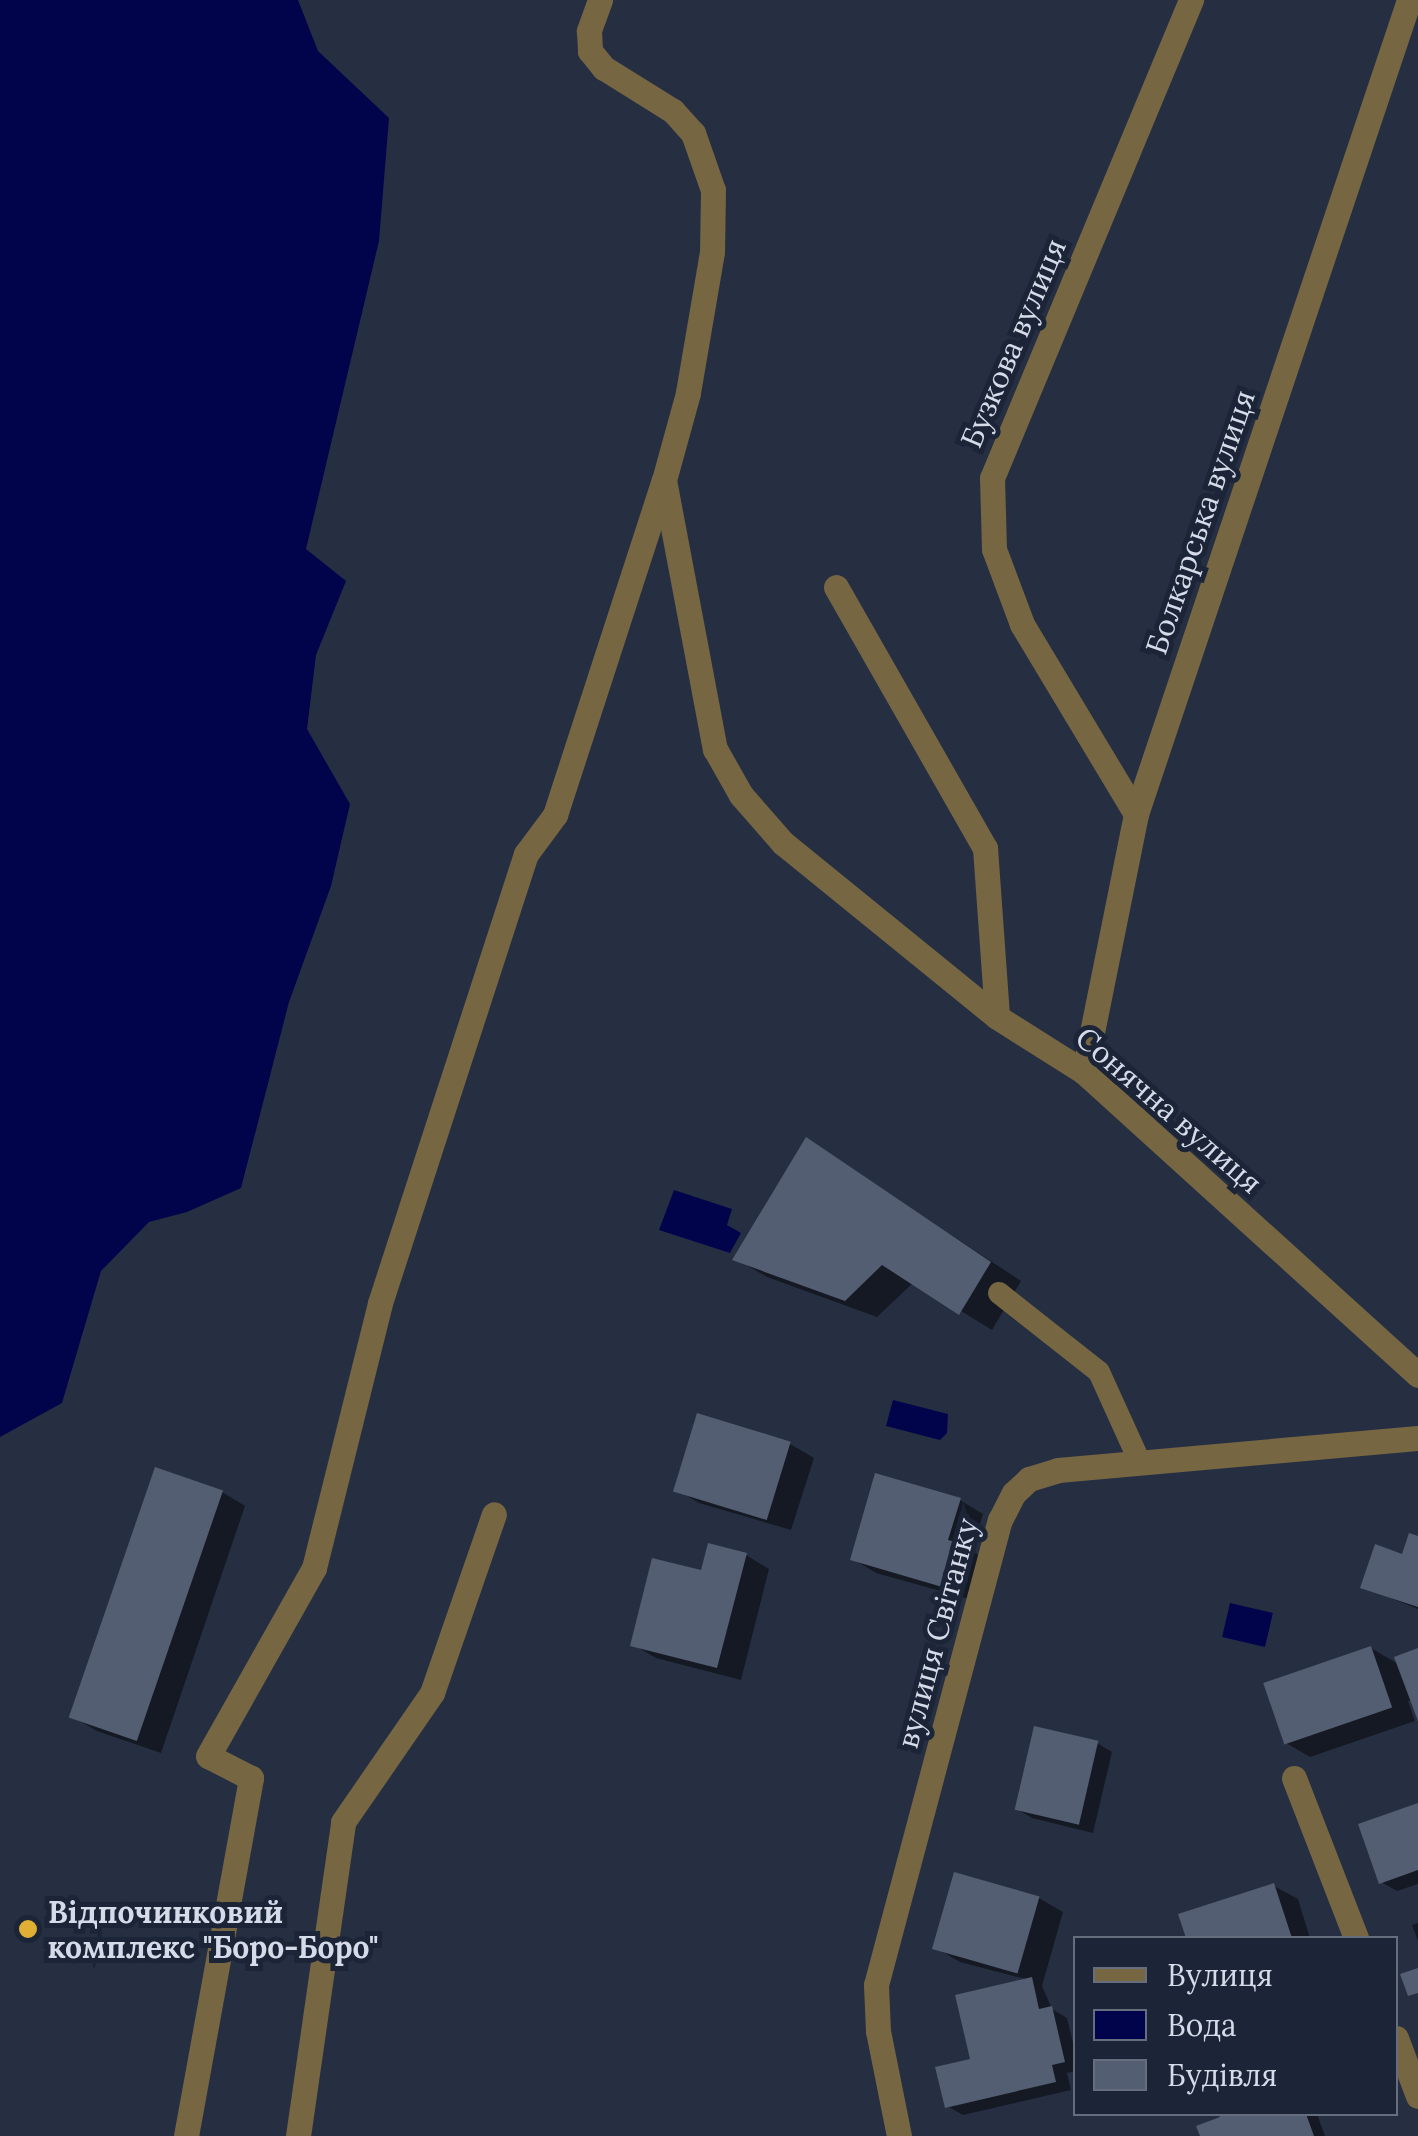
<!DOCTYPE html>
<html>
<head>
<meta charset="utf-8">
<style>
	body { margin:0 }
	#map { position:relative; width:1418px; height:2136px; overflow:hidden; background:#262f42; font-family:Lora,serif }
	div>[style] { position:absolute }
	.water>* { inset:0; background:#01044b; transform-origin:0 0 }
	.shadow>* { inset:0; background:#0007 }
	.building>* { inset:0; background:#535e73; transform-origin:0 0 }
	.service>* { height:22px; margin:-11px; padding:0 11px; transform-origin:11px; border-radius:11px; background:#766642 }
	.minor>* { height:25px; margin:-12.5px; padding:0 12.5px; transform-origin:12.5px; border-radius:12.5px; background:#766642 }
	.dots>* { width:28px; height:28px; translate:-50% -50%; box-sizing:border-box; border:5px solid #1c2537; border-radius:50% }
	span { translate:-50% -50%; white-space:nowrap; text-align:center; line-height:1.15; -webkit-text-stroke:10px #1c2537; paint-order:stroke }
	.street-label { font-size:30px; color:#d5dbe8 }
	.poi-label { font-size:30px; color:#d5dbe8; font-weight:700 }
	.left { translate:0 -50%; text-align:left }
	.legend { position:absolute; left:1073px; top:1936px; width:325px; height:180px; box-sizing:border-box; background:#1c2537; border:2px solid #666e7e; margin:0; padding:12px 18px; list-style:none; font-size:30px; color:#d5dbe8 }
	.legend li { display:flex; align-items:center; gap:20px; height:50px }
	.legend b { width:50px; border:2px solid #666e7e }
</style>
</head>
<body>
<div id="map">
	<div class="water">
		<div style="clip-path:polygon(0 0,298px 0,318px 51px,389px 118px,379px 241px,306px 549px,346px 581px,316px 655px,307px 729px,350px 804px,331px 886px,289px 1002px,241px 1188px,187px 1212px,149px 1222px,101px 1271px,62px 1403px,0 1437px)"></div>
		<div style="clip-path:polygon(674px 1190px,732px 1209px,727px 1225px,741px 1233px,730px 1253px,659px 1230px)"></div>
		<div style="clip-path:polygon(893px 1400px,948px 1414px,947px 1433px,940px 1440px,886px 1426px)"></div>
		<div style="left:1230px;top:1603px;width:44px;height:35px;rotate:13deg"></div>
	</div>
	<div class="shadow">
		<div style="clip-path:polygon(807px 1140px,1021px 1281px,992px 1330px,914px 1282px,877px 1317px,767px 1277px,736px 1259px)"></div>
		<div style="clip-path:polygon(790px 1444px,814px 1458px,791px 1530px,699px 1503px,675px 1489px)"></div>
		<div style="clip-path:polygon(222px 1492px,245px 1506px,161px 1753px,97px 1731px,73px 1717px)"></div>
		<div style="clip-path:polygon(960px 1500px,983px 1514px,972px 1551px,991px 1562px,980px 1602px,876px 1573px,853px 1559px)"></div>
		<div style="clip-path:polygon(1418px 1538px,1418px 1609px,1363px 1587px,1404px 1557px)"></div>
		<div style="clip-path:polygon(746px 1555px,769px 1569px,741px 1680px,656px 1658px,632px 1644px,703px 1573px)"></div>
		<div style="clip-path:polygon(1371px 1648px,1400px 1665px,1418px 1650px,1418px 1715px,1412px 1700px,1408px 1701px,1415px 1721px,1310px 1757px,1286px 1743px)"></div>
		<div style="clip-path:polygon(1097px 1743px,1112px 1752px,1093px 1833px,1032px 1818px,1017px 1809px)"></div>
		<div style="clip-path:polygon(1418px 1806px,1418px 1884px,1397px 1891px,1381px 1882px)"></div>
		<div style="clip-path:polygon(1274px 1886px,1298px 1899px,1310px 1938px,1189px 1938px,1181px 1915px)"></div>
		<div style="clip-path:polygon(1039px 1898px,1063px 1912px,1042px 1986px,1052px 2009px,1067px 2018px,1076px 2055px,1076px 2071px,1067px 2073px,1071px 2090px,963px 2115px,947px 2106px,1029px 1980px,960px 1962px,936px 1948px)"></div>
		<div style="clip-path:polygon(1418px 1923px,1418px 1941px,1412px 1925px)"></div>
		<div style="clip-path:polygon(1221px 2114px,1317px 2114px,1325px 2136px,1203px 2136px,1223px 2119px)"></div>
	</div>
	<div class="building">
		<div style="clip-path:polygon(806px 1137px,991px 1262px,959px 1315px,882px 1265px,845px 1301px,732px 1260px)"></div>
		<div style="left:697px;top:1413px;width:98px;height:82px;rotate:17deg"></div>
		<div style="left:155px;top:1467px;width:72px;height:265px;rotate:19deg"></div>
		<div style="clip-path:polygon(875px 1473px,961px 1498px,948px 1540px,969px 1545px,956px 1591px,850px 1560px)"></div>
		<div style="clip-path:polygon(1409px 1533px,1418px 1536px,1418px 1607px,1360px 1588px,1375px 1544px,1402px 1554px)"></div>
		<div style="clip-path:polygon(708px 1543px,747px 1553px,717px 1668px,630px 1646px,652px 1558px,701px 1570px)"></div>
		<div style="left:1371px;top:1646px;width:65px;height:114px;rotate:71deg"></div>
		<div style="clip-path:polygon(1418px 1648px,1418px 1721px,1394px 1657px)"></div>
		<div style="left:1034px;top:1726px;width:66px;height:86px;rotate:13deg"></div>
		<div style="clip-path:polygon(1418px 1803px,1418px 1870px,1379px 1884px,1358px 1824px)"></div>
		<div style="left:954px;top:1872px;width:89px;height:80px;rotate:16deg"></div>
		<div style="clip-path:polygon(1274px 1883px,1292px 1938px,1186px 1938px,1178px 1914px)"></div>
		<div style="clip-path:polygon(1418px 1968px,1418px 1993px,1408px 1996px,1400px 1974px)"></div>
		<div style="clip-path:polygon(1032px 1977px,1039px 2009px,1052px 2006px,1065px 2062px,1052px 2065px,1056px 2082px,945px 2108px,935px 2067px,970px 2059px,955px 1995px)"></div>
		<div style="clip-path:polygon(1218px 2114px,1306px 2114px,1314px 2136px,1200px 2136px,1196px 2126px,1220px 2117px)"></div>
	</div>
	<div class="service">
		<div style="left:999px;top:1293px;width:127px;rotate:38.3deg"></div>
		<div style="left:1099px;top:1372px;width:97px;rotate:65.6deg"></div>
	</div>
	<div class="minor">
		<div style="left:600px;top:0;width:33px;rotate:110deg"></div>
		<div style="left:589px;top:31px;width:20px;rotate:87deg"></div>
		<div style="left:590px;top:51px;width:22px;rotate:51deg"></div>
		<div style="left:604px;top:68px;width:81px;rotate:31.9deg"></div>
		<div style="left:673px;top:111px;width:30px;rotate:48deg"></div>
		<div style="left:693px;top:133px;width:60px;rotate:70.7deg"></div>
		<div style="left:713px;top:190px;width:62px;rotate:90.9deg"></div>
		<div style="left:712px;top:252px;width:143px;rotate:99.7deg"></div>
		<div style="left:688px;top:393px;width:90px;rotate:105.4deg"></div>
		<div style="left:664px;top:480px;width:274px;rotate:79.3deg"></div>
		<div style="left:715px;top:749px;width:53px;rotate:60.5deg"></div>
		<div style="left:741px;top:795px;width:64px;rotate:48.8deg"></div>
		<div style="left:783px;top:843px;width:276px;rotate:39.1deg"></div>
		<div style="left:836px;top:587px;width:301px;rotate:60.3deg"></div>
		<div style="left:985px;top:848px;width:169px;rotate:85.9deg"></div>
		<div style="left:997px;top:1017px;width:103px;rotate:32.3deg"></div>
		<div style="left:1084px;top:1072px;width:451px;rotate:42.2deg"></div>
		<div style="left:1136px;top:814px;width:222px;rotate:-121deg"></div>
		<div style="left:1022px;top:624px;width:80px;rotate:-110.5deg"></div>
		<div style="left:994px;top:549px;width:71px;rotate:-91.6deg"></div>
		<div style="left:992px;top:478px;width:518px;rotate:-67.4deg"></div>
		<div style="left:1084px;top:1072px;width:263px;rotate:-78.6deg"></div>
		<div style="left:1136px;top:814px;width:859px;rotate:-71.46deg"></div>
		<div style="left:1294px;top:1778px;width:172px;rotate:68.8deg"></div>
		<div style="left:1396px;top:2038px;width:62px;rotate:69.2deg"></div>
		<div style="left:186px;top:2136px;width:364px;rotate:-79.7deg"></div>
		<div style="left:251px;top:1778px;width:48px;rotate:-152.9deg"></div>
		<div style="left:208px;top:1756px;width:216px;rotate:-60.6deg"></div>
		<div style="left:314px;top:1568px;width:273px;rotate:-76deg"></div>
		<div style="left:380px;top:1303px;width:472px;rotate:-72deg"></div>
		<div style="left:526px;top:854px;width:49px;rotate:-53.4deg"></div>
		<div style="left:555px;top:815px;width:352px;rotate:-72deg"></div>
		<div style="left:298px;top:2136px;width:317px;rotate:-81.8deg"></div>
		<div style="left:343px;top:1822px;width:157px;rotate:-55.4deg"></div>
		<div style="left:432px;top:1693px;width:189px;rotate:-70.9deg"></div>
		<div style="left:899px;top:2136px;width:107px;rotate:-101.3deg"></div>
		<div style="left:878px;top:2031px;width:46px;rotate:-92.5deg"></div>
		<div style="left:876px;top:1985px;width:481px;rotate:-75.1deg"></div>
		<div style="left:1000px;top:1520px;width:30px;rotate:-63deg"></div>
		<div style="left:1014px;top:1493px;width:21px;rotate:-43deg"></div>
		<div style="left:1029px;top:1479px;width:30px;rotate:-17deg"></div>
		<div style="left:1058px;top:1470px;width:361px;rotate:-5.1deg"></div>
	</div>
	<div class="dots">
		<div style="left:28px;top:1929px;background:#e0b034"></div>
	</div>
	<div class="street-label">
		<span style="left:1013px;top:343px;rotate:-67deg">Бузкова вулиця</span>
		<span style="left:1200px;top:522px;rotate:-71deg">Болкарська вулиця</span>
		<span style="left:1169px;top:1110px;rotate:41deg">Сонячна вулиця</span>
		<span style="left:937px;top:1633px;rotate:-75deg">вулиця Світанку</span>
	</div>
	<div class="poi-label">
		<span class="left" style="left:48px;top:1929px">Відпочинковий<br>комплекс "Боро-Боро"</span>
	</div>
	<ul class="legend">
	<li><b style="height:12px;background:#766642"></b>Вулиця</li>
	<li><b style="height:28px;background:#01044b"></b>Вода</li>
	<li><b style="height:28px;background:#535e73"></b>Будівля</li>
	</ul>
</div>
</body>
</html>
